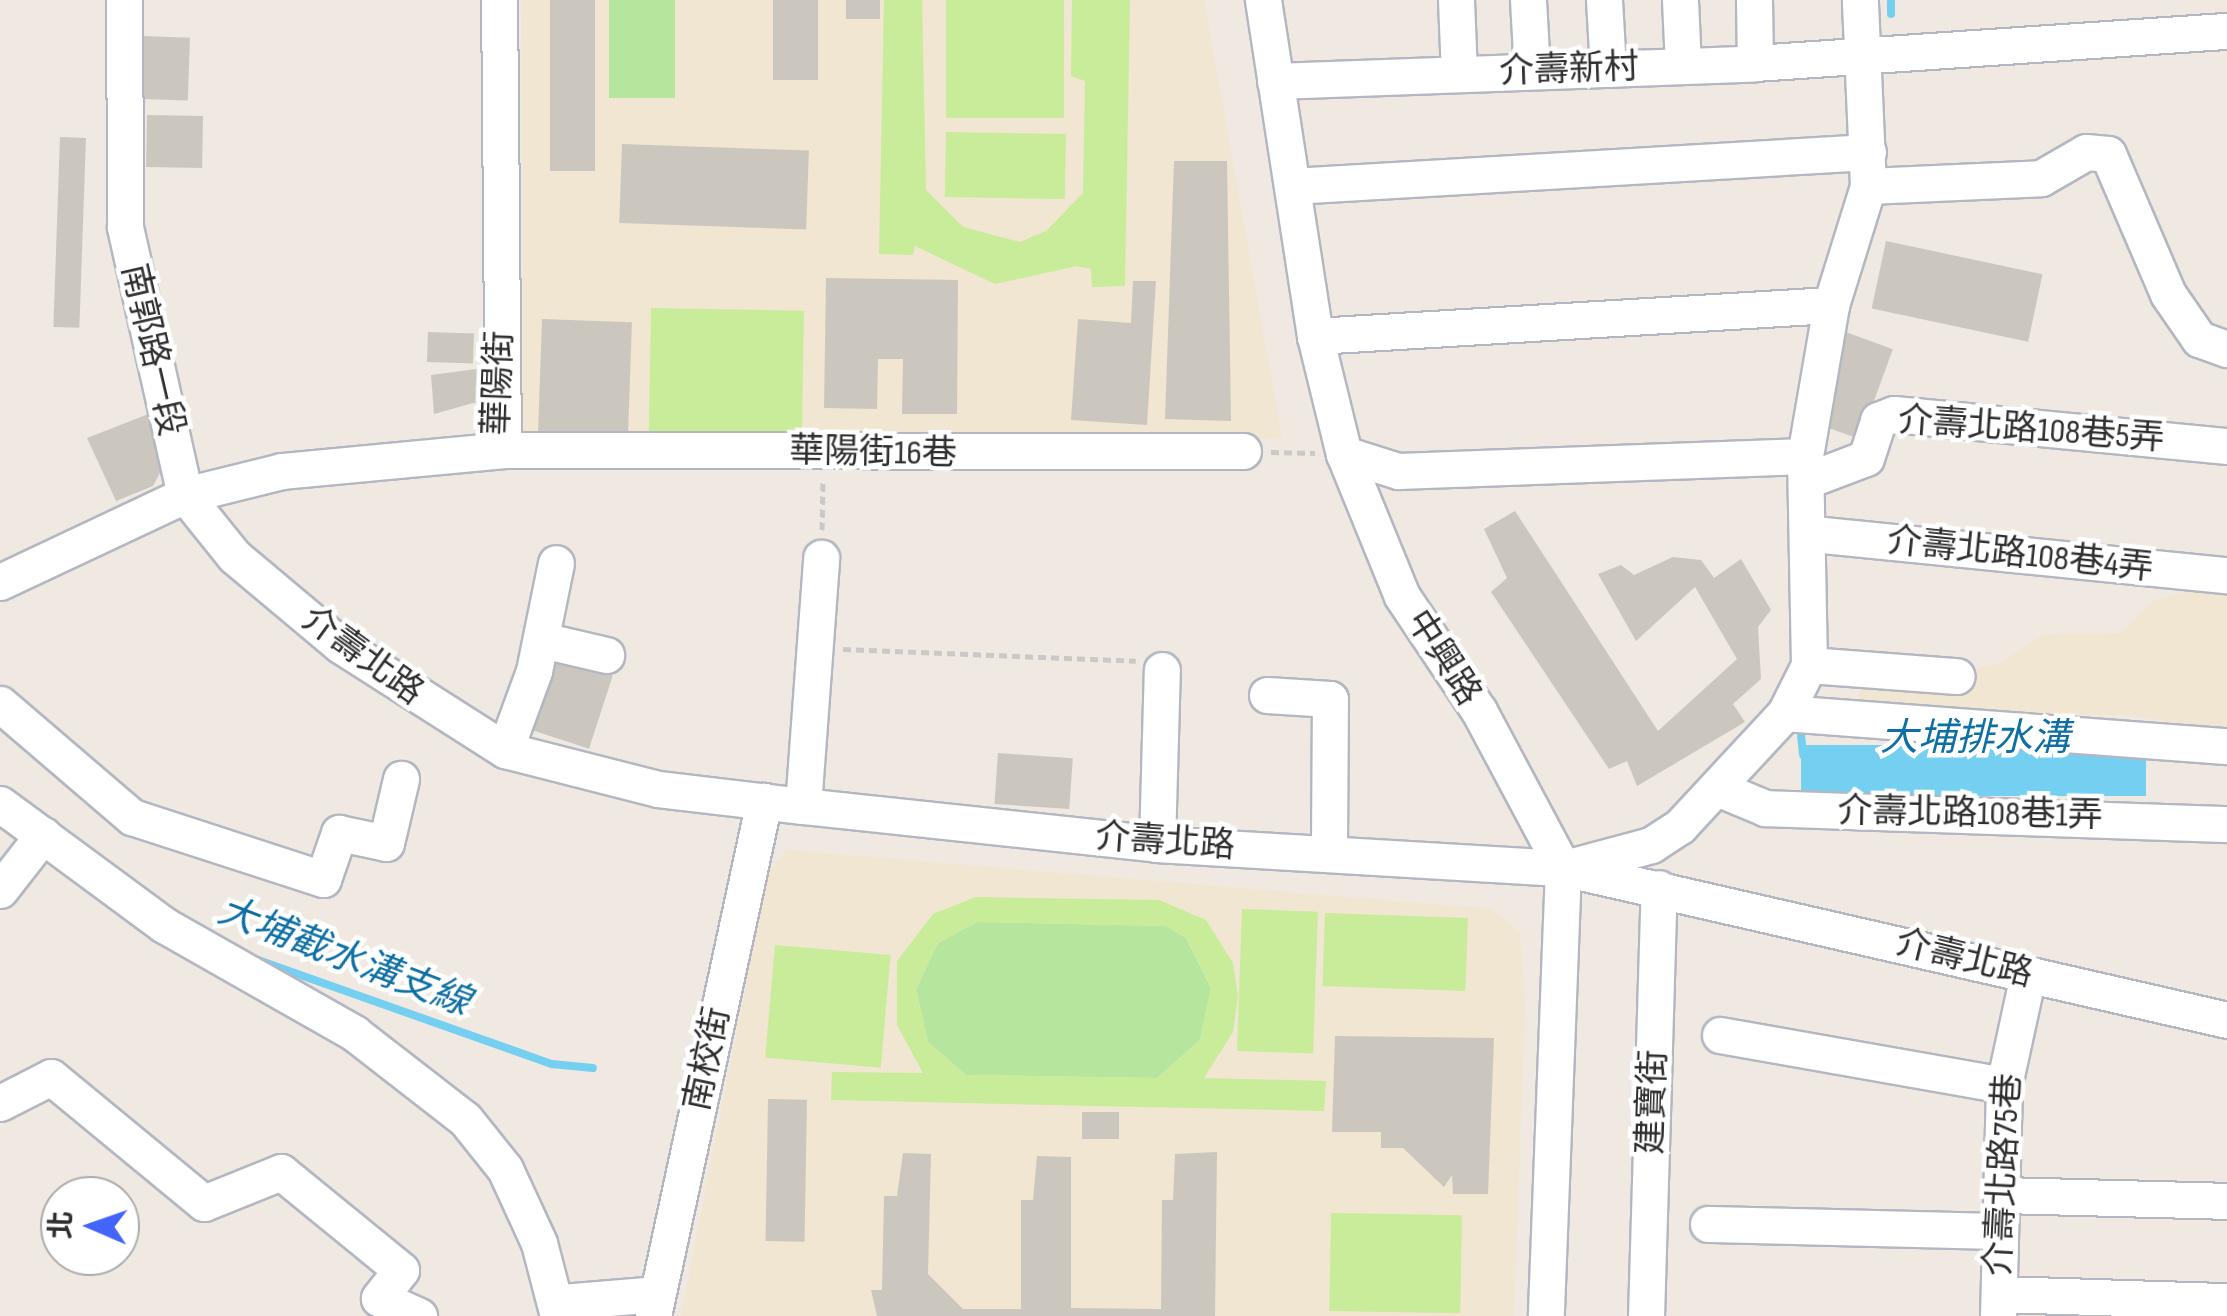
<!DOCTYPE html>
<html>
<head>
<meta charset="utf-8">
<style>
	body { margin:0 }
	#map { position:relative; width:2227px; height:1316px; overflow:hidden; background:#efe9e1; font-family:"Sofia Sans Condensed","Noto Sans TC",sans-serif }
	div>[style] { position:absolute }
	.education>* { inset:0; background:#f0e6d1 }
	.green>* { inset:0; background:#b6e59e; transform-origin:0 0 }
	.pitch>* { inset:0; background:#c9ec9a; transform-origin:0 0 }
	.water>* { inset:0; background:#75cff0; transform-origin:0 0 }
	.stream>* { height:8px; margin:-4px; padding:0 4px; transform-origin:4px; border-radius:4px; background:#75cff0 }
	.building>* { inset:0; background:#cbc7bf; transform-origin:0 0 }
	.path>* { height:5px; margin-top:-2.5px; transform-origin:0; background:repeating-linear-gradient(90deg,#c9c9c9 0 8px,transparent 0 13px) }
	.roads { filter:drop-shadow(2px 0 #b4b7c1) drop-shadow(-2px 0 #b4b7c1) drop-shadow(0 2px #b4b7c1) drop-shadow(0 -2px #b4b7c1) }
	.minor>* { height:35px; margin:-17.5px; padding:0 17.5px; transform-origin:17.5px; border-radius:17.5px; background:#fff }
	span { translate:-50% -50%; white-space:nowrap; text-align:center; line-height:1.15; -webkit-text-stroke:9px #fff; paint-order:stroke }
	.street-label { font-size:35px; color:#2e2e2e }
	.water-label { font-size:38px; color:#0d6fa3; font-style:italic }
	.north { position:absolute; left:40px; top:1176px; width:100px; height:100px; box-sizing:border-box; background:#fff; border:2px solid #ababab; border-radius:50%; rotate:272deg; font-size:28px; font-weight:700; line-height:40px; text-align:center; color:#2e2e2e }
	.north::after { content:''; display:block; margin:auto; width:35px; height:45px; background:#4264fb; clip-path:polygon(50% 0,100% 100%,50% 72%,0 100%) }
</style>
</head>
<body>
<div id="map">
	<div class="education">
		<div style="clip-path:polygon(522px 0,1204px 0,1282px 438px,1120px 448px,523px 436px)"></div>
		<div style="clip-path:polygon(2200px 589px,2227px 591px,2227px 729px,2125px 715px,1859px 713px,1859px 679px,1932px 680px,2000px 663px,2043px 635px,2122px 633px,2154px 600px)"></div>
		<div style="clip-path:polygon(787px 850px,1492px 909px,1520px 933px,1525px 1003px,1514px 1316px,681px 1316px,768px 873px)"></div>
	</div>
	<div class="green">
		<div style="left:609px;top:0;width:66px;height:98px"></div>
		<div style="clip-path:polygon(977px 922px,1166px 926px,1186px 938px,1211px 988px,1200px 1040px,1157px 1078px,966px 1075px,928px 1042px,916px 989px,938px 943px)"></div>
	</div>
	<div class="pitch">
		<div style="clip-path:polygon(884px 0,922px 0,926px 190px,963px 227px,1020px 242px,1046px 231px,1083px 193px,1085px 81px,1071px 76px,1072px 0,1130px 0,1125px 286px,1092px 287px,1091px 269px,1077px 266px,995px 284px,915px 246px,913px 255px,879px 254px)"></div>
		<div style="left:946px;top:0;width:118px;height:118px"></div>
		<div style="left:946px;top:132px;width:120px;height:65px;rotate:1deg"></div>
		<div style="left:651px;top:308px;width:153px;height:128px;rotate:1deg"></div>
		<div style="clip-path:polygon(evenodd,976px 897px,1159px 900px,1206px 920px,1233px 963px,1238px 996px,1233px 1032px,1204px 1078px,1326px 1081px,1324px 1111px,831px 1100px,832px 1072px,923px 1073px,897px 1025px,897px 961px,933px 914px,976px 897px,977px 922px,1166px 926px,1186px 938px,1211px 988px,1200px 1040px,1157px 1078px,966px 1075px,928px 1042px,916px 989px,938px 943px,977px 922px)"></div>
		<div style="left:1242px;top:909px;width:76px;height:142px;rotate:2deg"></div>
		<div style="left:1325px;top:913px;width:143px;height:73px;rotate:2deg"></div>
		<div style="left:775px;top:945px;width:116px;height:113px;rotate:5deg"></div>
		<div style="left:1331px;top:1213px;width:131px;height:98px;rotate:1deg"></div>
	</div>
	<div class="water">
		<div style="left:1801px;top:745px;width:345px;height:51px"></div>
	</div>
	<div class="stream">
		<div style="left:1891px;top:0;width:14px;rotate:90deg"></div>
		<div style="left:1801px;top:735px;width:20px;rotate:84deg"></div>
		<div style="left:258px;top:960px;width:312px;rotate:19.5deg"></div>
		<div style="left:552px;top:1064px;width:41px;rotate:5.6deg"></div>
	</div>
	<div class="building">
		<div style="left:550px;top:0;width:45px;height:171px"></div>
		<div style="left:773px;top:0;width:45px;height:80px"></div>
		<div style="left:846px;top:0;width:34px;height:19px"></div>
		<div style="left:143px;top:36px;width:47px;height:63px;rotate:2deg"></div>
		<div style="left:147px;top:115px;width:56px;height:52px;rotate:1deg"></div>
		<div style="left:60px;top:137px;width:26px;height:190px;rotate:2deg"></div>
		<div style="left:622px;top:144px;width:187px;height:79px;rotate:2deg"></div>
		<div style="clip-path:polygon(1174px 161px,1227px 161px,1231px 421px,1165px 419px)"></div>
		<div style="left:1886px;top:241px;width:160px;height:69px;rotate:12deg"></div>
		<div style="clip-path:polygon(826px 278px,958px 280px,957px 414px,902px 414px,903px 359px,878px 359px,877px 409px,824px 408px)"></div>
		<div style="clip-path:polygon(1133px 281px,1156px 281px,1147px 425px,1071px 420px,1078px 319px,1131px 323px)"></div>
		<div style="left:542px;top:319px;width:90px;height:113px;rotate:2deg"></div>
		<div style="left:1843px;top:331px;width:53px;height:96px;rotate:20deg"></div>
		<div style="left:428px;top:332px;width:46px;height:30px;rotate:2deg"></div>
		<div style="clip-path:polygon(484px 368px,484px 400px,434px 414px,431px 375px)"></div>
		<div style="clip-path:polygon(151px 413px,164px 465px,153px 486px,116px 501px,87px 438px)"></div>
		<div style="clip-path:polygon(1515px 511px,1658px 731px,1737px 659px,1695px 587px,1636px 641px,1598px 574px,1621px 565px,1634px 575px,1673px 557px,1701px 560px,1714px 578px,1741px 559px,1771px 610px,1758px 627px,1761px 679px,1733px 704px,1745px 722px,1637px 786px,1627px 761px,1609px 769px,1491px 592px,1507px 578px,1484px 529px)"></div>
		<div style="left:550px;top:655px;width:66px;height:77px;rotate:18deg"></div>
		<div style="left:998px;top:753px;width:75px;height:51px;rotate:4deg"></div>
		<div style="clip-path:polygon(1335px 1036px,1494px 1038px,1488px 1194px,1453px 1194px,1452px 1175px,1444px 1187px,1403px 1148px,1381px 1148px,1381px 1132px,1332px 1132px)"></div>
		<div style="left:768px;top:1099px;width:39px;height:142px;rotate:1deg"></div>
		<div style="left:1082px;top:1112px;width:37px;height:27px"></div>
		<div style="clip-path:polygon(1217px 1152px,1215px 1316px,877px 1316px,871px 1290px,882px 1290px,884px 1196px,897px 1196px,903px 1153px,931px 1154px,928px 1274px,963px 1309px,1021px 1309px,1021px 1200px,1033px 1200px,1037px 1156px,1071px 1157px,1071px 1308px,1161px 1309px,1162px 1200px,1173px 1200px,1175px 1154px)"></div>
	</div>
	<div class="path">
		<div style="left:1271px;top:452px;width:44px;rotate:1.3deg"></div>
		<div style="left:822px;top:530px;width:49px;rotate:-88.8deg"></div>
		<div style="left:843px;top:649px;width:293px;rotate:2.3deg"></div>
	</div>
	<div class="roads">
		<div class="minor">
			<div style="left:124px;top:0;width:227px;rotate:89.7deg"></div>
			<div style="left:125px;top:227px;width:275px;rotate:77.4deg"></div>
			<div style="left:185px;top:495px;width:78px;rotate:51.2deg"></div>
			<div style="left:234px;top:556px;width:138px;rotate:40deg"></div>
			<div style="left:340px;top:645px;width:196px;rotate:32.5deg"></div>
			<div style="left:505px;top:750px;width:158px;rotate:14.3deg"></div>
			<div style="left:658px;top:789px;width:146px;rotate:6.7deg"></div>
			<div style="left:803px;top:806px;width:356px;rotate:6.1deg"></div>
			<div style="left:1157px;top:844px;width:407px;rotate:3.4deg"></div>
			<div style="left:1563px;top:868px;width:681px;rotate:12.89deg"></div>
			<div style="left:1263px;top:0;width:340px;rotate:81.2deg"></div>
			<div style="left:1315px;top:336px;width:122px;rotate:76.2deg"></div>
			<div style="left:1344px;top:454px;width:153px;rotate:67.8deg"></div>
			<div style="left:1402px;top:596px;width:138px;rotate:56.2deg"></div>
			<div style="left:1479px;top:711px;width:178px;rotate:61.9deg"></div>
			<div style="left:1563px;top:868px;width:448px;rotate:92.2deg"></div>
			<div style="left:1456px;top:0;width:74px;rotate:87.7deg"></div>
			<div style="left:1528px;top:0;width:71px;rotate:86.8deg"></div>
			<div style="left:1604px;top:0;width:69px;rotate:86.7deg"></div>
			<div style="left:1680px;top:0;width:66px;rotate:87.4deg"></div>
			<div style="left:1754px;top:0;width:63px;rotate:89.1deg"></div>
			<div style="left:1275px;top:81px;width:480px;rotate:-2.1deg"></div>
			<div style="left:1755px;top:63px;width:473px;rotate:-3.9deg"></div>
			<div style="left:1292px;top:186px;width:577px;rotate:-3.38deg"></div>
			<div style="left:1868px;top:186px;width:173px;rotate:-2.6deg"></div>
			<div style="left:2041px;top:178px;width:52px;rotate:-30deg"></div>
			<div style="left:2086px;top:152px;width:22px;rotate:5deg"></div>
			<div style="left:2108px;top:154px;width:152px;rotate:66.8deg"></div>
			<div style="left:2168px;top:294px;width:55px;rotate:55.4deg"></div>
			<div style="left:2199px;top:339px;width:30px;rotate:20deg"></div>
			<div style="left:1315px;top:336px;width:517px;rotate:-3.44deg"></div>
			<div style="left:503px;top:450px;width:740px;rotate:0.08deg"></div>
			<div style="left:1344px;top:454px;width:57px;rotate:17.5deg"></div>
			<div style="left:1398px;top:471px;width:407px;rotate:-2.1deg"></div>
			<div style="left:1808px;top:480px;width:62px;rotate:-20.8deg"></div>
			<div style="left:1866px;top:458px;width:40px;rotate:-72deg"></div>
			<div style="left:1878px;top:420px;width:17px;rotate:-21deg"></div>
			<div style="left:1894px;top:414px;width:335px;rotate:5.5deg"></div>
			<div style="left:1813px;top:534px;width:416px;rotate:5.7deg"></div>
			<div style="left:0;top:582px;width:204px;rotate:-25.2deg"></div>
			<div style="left:185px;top:495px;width:100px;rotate:-13.9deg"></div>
			<div style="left:282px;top:471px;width:222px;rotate:-5.4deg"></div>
			<div style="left:503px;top:450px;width:450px;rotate:-90.5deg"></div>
			<div style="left:542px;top:640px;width:66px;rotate:13.2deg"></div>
			<div style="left:1809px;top:665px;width:148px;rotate:4.3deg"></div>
			<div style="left:1267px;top:695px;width:63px;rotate:3.6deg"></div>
			<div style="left:1330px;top:699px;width:154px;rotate:90.4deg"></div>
			<div style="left:0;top:704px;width:174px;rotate:40.6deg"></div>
			<div style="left:132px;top:817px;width:201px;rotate:18deg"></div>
			<div style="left:323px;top:879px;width:49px;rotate:-70.8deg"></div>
			<div style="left:339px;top:833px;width:48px;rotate:12deg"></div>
			<div style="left:386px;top:843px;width:66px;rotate:-76.8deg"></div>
			<div style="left:1785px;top:713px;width:54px;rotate:-63.4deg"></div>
			<div style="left:1809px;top:665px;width:209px;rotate:-91.1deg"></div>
			<div style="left:1805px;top:456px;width:153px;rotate:-80.2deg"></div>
			<div style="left:1831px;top:305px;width:125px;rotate:-72.7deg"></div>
			<div style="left:1868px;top:186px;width:186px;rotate:-92.5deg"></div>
			<div style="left:505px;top:750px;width:84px;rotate:-69.8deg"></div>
			<div style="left:534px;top:671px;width:110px;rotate:-78.5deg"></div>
			<div style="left:1717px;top:788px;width:52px;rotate:22.6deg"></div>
			<div style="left:1765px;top:808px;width:462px;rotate:2deg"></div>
			<div style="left:0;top:804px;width:204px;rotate:36.4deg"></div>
			<div style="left:164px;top:925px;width:219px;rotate:29.6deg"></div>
			<div style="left:354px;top:1033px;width:140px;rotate:37.8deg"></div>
			<div style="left:465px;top:1119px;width:64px;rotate:51.3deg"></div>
			<div style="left:505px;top:1169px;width:81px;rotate:65.3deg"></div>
			<div style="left:539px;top:1243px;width:75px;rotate:75.4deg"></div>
			<div style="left:803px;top:806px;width:249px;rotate:-85.8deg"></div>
			<div style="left:1157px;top:844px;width:174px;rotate:-88.4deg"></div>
			<div style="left:1569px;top:867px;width:85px;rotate:-15deg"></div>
			<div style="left:1651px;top:845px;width:35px;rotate:-33deg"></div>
			<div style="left:1680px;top:826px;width:154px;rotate:-47.1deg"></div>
			<div style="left:1785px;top:713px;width:443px;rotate:4.3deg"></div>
			<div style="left:0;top:890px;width:70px;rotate:-52deg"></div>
			<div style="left:1720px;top:1035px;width:288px;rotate:10deg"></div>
			<div style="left:0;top:1103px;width:57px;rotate:-27deg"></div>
			<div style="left:51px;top:1077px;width:198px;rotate:39.5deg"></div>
			<div style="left:204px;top:1203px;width:83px;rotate:-21.9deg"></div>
			<div style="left:281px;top:1172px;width:155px;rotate:39.2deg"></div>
			<div style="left:401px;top:1270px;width:36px;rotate:128deg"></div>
			<div style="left:379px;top:1298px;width:44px;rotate:24.2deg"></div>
			<div style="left:2002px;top:1195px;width:225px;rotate:1.5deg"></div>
			<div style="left:1708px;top:1224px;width:292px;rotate:1.4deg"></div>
			<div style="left:1999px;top:1294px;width:228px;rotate:1.8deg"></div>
			<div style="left:561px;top:1302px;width:95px;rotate:-4.8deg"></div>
			<div style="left:653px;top:1316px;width:527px;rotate:-77.84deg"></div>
			<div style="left:1646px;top:1316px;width:428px;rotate:-88.3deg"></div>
			<div style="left:1998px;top:1316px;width:231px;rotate:-88.5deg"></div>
			<div style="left:2004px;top:1085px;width:113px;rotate:-77.7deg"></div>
		</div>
	</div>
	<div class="street-label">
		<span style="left:1569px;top:70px;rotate:-2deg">介壽新村</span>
		<span style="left:152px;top:350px;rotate:77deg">南郭路一段</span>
		<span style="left:499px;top:383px;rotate:-88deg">華陽街</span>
		<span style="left:2031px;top:430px;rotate:4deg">介壽北路108巷5弄</span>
		<span style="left:873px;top:453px;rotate:1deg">華陽街16巷</span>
		<span style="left:2020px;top:555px;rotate:6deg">介壽北路108巷4弄</span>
		<span style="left:362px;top:656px;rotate:36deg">介壽北路</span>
		<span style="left:1443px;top:658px;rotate:57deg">中興路</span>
		<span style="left:1970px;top:814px;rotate:1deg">介壽北路108巷1弄</span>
		<span style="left:1165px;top:842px;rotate:4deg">介壽北路</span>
		<span style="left:1964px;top:959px;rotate:14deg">介壽北路</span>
		<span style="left:708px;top:1059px;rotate:-78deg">南校街</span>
		<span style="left:1653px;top:1102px;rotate:-88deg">建寶街</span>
		<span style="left:2004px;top:1175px;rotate:-87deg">介壽北路75巷</span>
	</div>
	<div class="water-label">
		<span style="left:1975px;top:739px">大埔排水溝</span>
		<span style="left:344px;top:957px;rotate:21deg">大埔截水溝支線</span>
	</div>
	<div class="north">北</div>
</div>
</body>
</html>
